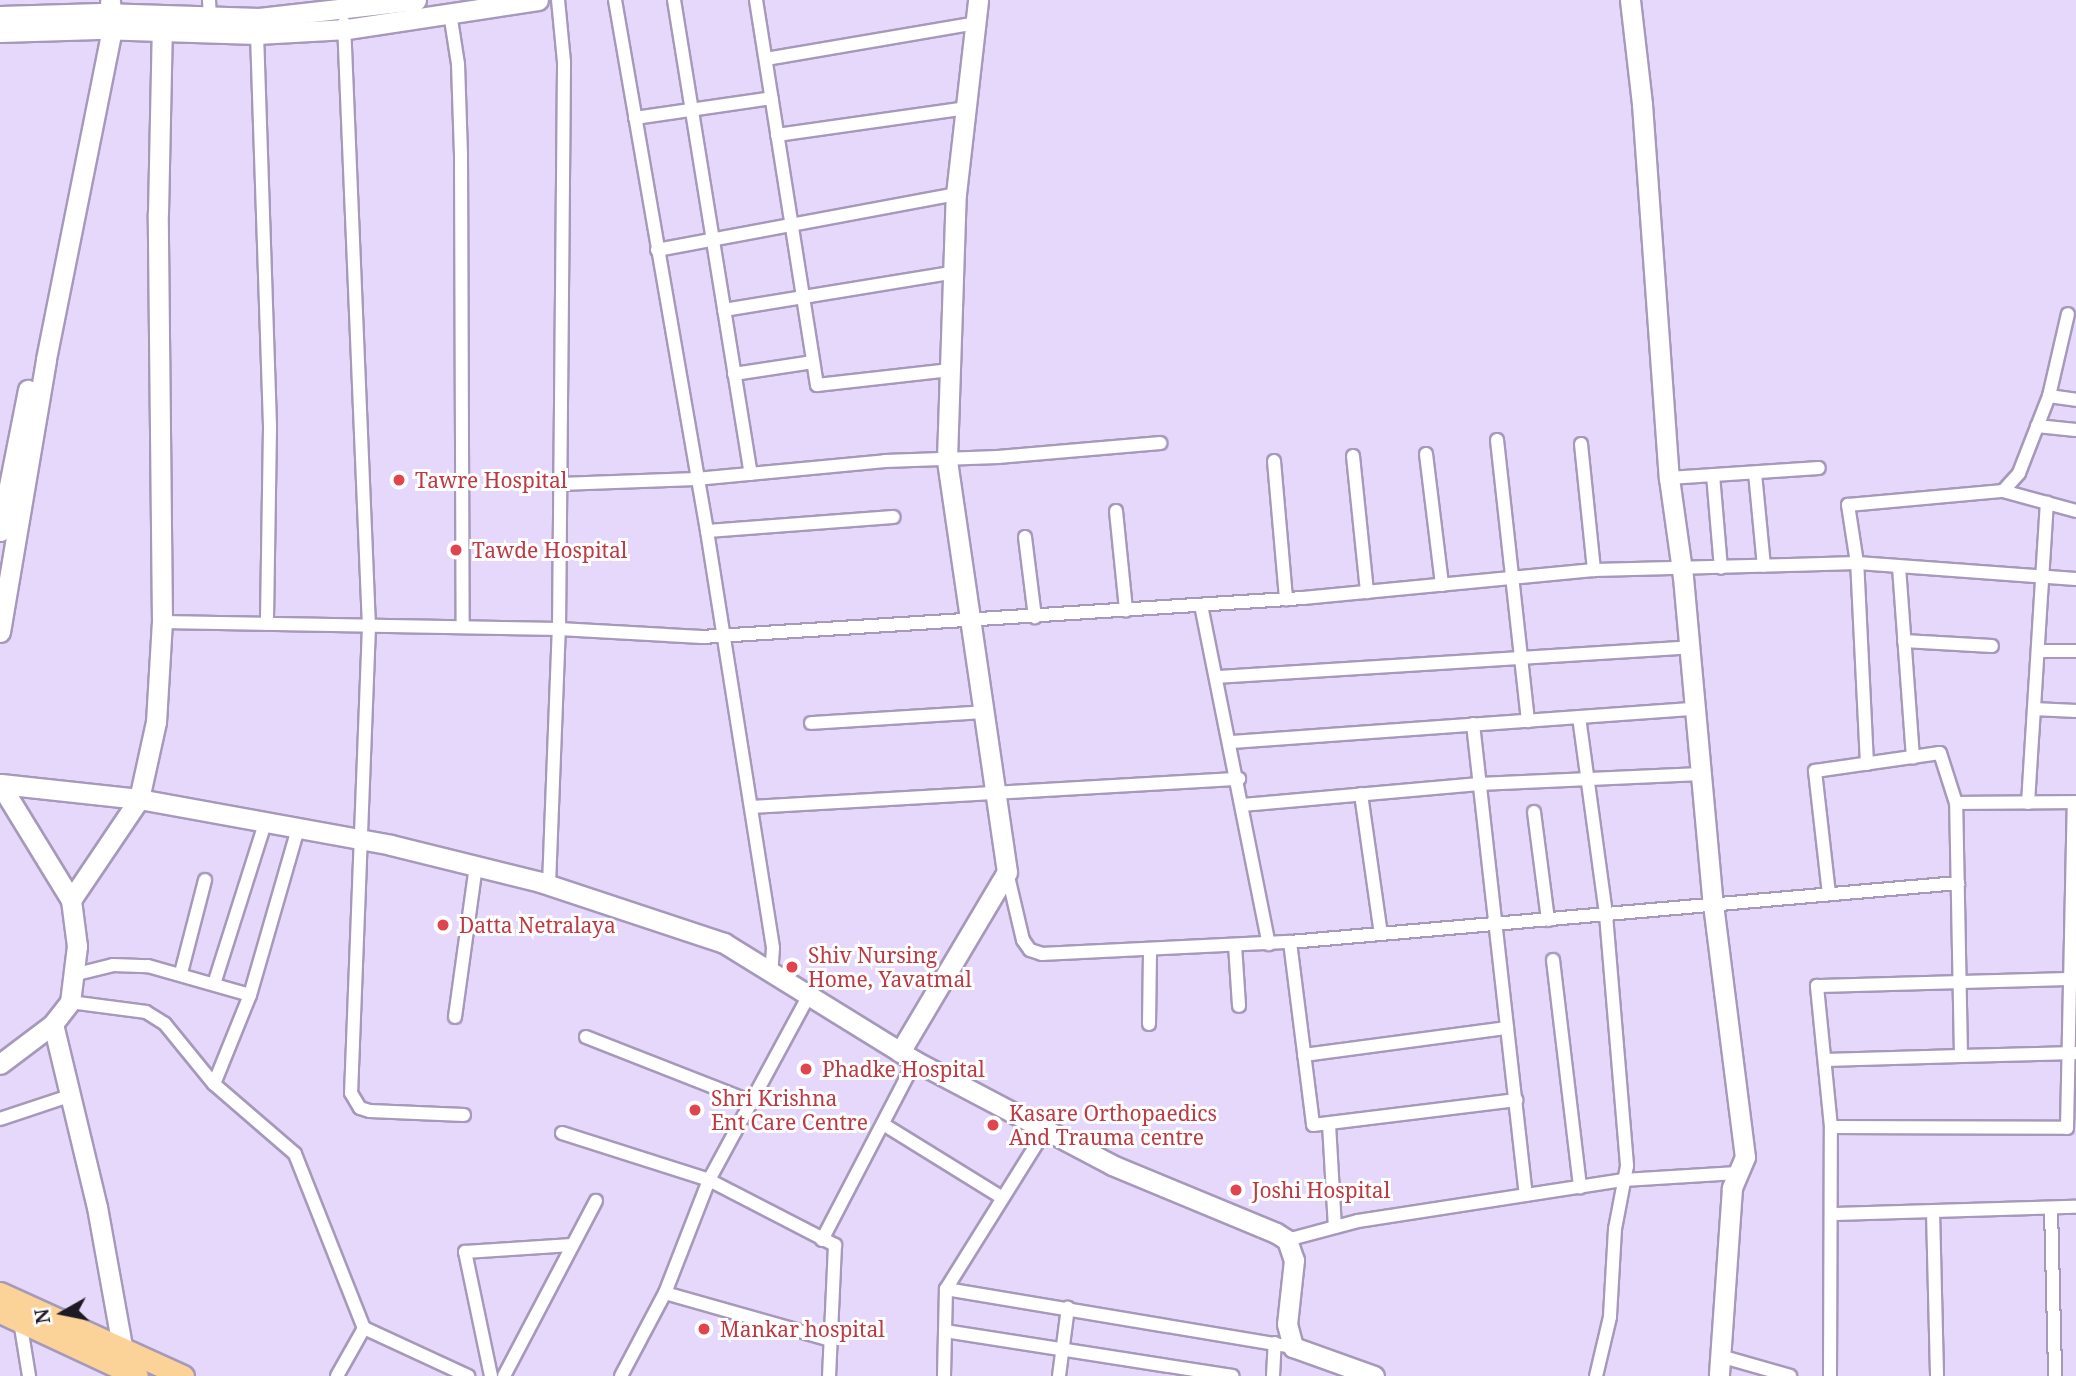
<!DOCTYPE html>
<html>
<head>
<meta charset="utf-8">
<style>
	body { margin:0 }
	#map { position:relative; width:2076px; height:1376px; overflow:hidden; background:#e6d8fa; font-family:"Noto Serif",serif }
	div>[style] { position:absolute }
	.roads { filter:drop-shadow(2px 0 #a699b9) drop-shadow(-2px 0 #a699b9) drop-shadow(0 2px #a699b9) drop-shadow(0 -2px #a699b9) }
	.street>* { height:12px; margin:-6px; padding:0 6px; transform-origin:6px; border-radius:6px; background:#fff }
	.secondary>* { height:19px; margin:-9.5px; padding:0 9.5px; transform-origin:9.5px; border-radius:9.5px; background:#fff }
	.primary>* { height:21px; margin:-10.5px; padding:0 10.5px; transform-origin:10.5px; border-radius:10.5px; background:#fbd398 }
	.dots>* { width:19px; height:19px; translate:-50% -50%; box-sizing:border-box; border:4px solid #fff; border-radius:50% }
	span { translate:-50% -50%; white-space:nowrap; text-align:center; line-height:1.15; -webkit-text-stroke:6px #fff; paint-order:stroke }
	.health-label { font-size:21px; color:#be3a42 }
	.left { translate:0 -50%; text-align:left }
	.north { position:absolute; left:28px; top:1278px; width:70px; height:70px; -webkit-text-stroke:5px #fff; paint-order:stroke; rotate:261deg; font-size:19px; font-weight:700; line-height:28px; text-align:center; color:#1f1926 }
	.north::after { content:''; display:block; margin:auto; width:24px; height:32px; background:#1f1926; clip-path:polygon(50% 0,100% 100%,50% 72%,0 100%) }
</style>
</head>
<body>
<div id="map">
	<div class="roads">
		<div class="street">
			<div style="left:209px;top:0;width:18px;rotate:87deg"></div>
			<div style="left:615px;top:0;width:539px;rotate:80.17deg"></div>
			<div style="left:707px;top:531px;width:422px;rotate:81deg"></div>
			<div style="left:773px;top:948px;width:26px;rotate:94deg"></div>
			<div style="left:674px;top:0;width:480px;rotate:80.8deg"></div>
			<div style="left:756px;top:0;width:390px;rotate:81deg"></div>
			<div style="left:817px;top:385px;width:134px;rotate:-6.4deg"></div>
			<div style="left:450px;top:13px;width:52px;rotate:81.1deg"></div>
			<div style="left:458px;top:64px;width:92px;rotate:88.1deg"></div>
			<div style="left:461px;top:156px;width:471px;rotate:89.8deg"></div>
			<div style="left:344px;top:23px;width:604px;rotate:87.63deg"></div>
			<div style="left:369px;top:626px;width:467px;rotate:92.2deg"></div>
			<div style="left:351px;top:1093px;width:17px;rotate:59deg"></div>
			<div style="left:360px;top:1108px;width:10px;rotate:17deg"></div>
			<div style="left:370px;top:1111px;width:94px;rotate:2.4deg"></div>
			<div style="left:257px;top:34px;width:394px;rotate:88.1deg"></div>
			<div style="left:270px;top:428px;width:196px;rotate:90.9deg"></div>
			<div style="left:766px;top:59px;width:213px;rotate:-9.7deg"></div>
			<div style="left:635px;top:118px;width:138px;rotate:-8.3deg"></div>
			<div style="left:777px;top:135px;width:192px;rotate:-8.1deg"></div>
			<div style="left:657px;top:250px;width:304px;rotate:-10.6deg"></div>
			<div style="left:724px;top:310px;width:230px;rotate:-9.3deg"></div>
			<div style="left:734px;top:374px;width:80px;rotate:-8.6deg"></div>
			<div style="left:2049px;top:396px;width:27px;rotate:8deg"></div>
			<div style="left:2037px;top:426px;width:39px;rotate:6deg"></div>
			<div style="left:1497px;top:440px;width:283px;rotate:83.7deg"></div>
			<div style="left:1581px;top:444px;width:127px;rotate:84.1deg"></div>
			<div style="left:1426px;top:454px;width:132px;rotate:83deg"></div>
			<div style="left:1353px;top:456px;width:137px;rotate:84.1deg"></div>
			<div style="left:1274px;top:461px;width:139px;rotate:85deg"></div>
			<div style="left:1755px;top:473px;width:93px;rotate:84.5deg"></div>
			<div style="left:1713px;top:475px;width:93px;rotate:85.1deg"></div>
			<div style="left:1669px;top:478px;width:150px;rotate:-3.8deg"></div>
			<div style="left:560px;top:484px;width:136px;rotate:-2.1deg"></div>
			<div style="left:696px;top:479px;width:190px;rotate:-5.4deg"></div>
			<div style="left:885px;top:461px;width:113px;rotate:-2deg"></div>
			<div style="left:998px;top:457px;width:163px;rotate:-4.9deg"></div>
			<div style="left:2003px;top:491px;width:24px;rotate:-48deg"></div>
			<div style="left:2019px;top:473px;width:83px;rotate:-68.7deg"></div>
			<div style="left:2049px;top:396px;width:84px;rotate:-77deg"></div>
			<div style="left:1116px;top:511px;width:100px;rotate:84.2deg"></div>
			<div style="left:707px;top:531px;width:187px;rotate:-4.3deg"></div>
			<div style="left:1025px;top:537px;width:81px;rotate:82.9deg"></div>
			<div style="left:1899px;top:567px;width:191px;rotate:85.8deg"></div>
			<div style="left:1201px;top:605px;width:346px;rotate:78.7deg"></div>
			<div style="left:162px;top:622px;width:397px;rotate:1deg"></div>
			<div style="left:559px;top:629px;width:143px;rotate:3.2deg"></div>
			<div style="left:702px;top:637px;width:602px;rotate:-3.71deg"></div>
			<div style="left:1303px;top:598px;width:292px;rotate:-5.5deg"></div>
			<div style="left:1594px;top:570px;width:263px;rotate:-1.5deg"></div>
			<div style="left:1857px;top:563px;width:59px;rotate:-98.8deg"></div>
			<div style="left:1848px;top:505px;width:156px;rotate:-5.2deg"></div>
			<div style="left:2003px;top:491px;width:76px;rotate:15.3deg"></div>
			<div style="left:1904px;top:641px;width:88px;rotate:3.3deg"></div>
			<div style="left:2038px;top:651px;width:38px"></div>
			<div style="left:1217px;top:677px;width:473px;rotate:-3.6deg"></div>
			<div style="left:2034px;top:709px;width:42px;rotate:2.7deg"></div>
			<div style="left:1579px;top:717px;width:200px;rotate:82.2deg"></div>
			<div style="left:1606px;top:915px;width:252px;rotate:85.2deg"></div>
			<div style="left:1627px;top:1166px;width:64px;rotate:100.8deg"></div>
			<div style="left:1615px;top:1229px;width:88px;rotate:93.3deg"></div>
			<div style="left:1610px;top:1317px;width:61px;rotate:103.3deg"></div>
			<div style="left:811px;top:723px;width:175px;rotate:-3.6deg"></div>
			<div style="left:1473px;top:724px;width:474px;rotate:83.6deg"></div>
			<div style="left:1231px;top:742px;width:465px;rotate:-4.1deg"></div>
			<div style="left:1867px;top:764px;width:201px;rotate:-92.8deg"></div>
			<div style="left:1857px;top:563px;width:220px;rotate:4.2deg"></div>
			<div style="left:1361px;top:794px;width:141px;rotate:81.9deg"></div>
			<div style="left:2028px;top:803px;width:301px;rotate:-86.4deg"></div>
			<div style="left:1243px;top:805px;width:237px;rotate:-5.1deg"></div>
			<div style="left:1479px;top:784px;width:222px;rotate:-2.6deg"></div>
			<div style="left:751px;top:807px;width:489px;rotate:-3.3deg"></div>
			<div style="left:1534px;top:812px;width:109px;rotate:82.6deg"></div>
			<div style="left:1007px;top:872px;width:70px;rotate:76.8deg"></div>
			<div style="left:1023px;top:940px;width:12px;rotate:55deg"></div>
			<div style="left:1030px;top:950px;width:13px;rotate:18deg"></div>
			<div style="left:1042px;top:954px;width:248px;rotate:-2.8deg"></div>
			<div style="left:1290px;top:942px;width:671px;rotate:-5.05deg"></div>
			<div style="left:549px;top:885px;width:256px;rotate:-87.8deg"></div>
			<div style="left:559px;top:629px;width:567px;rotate:-89.49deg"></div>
			<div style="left:564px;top:62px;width:62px;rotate:-95.5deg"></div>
			<div style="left:1829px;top:894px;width:124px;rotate:-96.5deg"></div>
			<div style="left:1815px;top:771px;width:126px;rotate:-8.2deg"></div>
			<div style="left:1940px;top:753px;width:52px;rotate:72.3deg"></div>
			<div style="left:1290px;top:942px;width:184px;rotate:82.8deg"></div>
			<div style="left:1313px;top:1125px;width:205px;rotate:-7deg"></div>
			<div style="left:1235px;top:945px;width:61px;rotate:86.2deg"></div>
			<div style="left:1553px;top:960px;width:229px;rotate:83.2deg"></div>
			<div style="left:181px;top:973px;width:96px;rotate:-75.5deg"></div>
			<div style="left:73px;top:975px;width:41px;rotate:-14deg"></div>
			<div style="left:113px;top:965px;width:35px;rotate:2deg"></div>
			<div style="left:148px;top:966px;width:106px;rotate:15.9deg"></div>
			<div style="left:214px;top:984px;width:169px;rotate:-72.4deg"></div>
			<div style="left:70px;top:1002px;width:77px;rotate:7.5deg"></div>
			<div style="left:146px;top:1012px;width:22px;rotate:32deg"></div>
			<div style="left:165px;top:1024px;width:77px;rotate:50.8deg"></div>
			<div style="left:214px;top:1084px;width:107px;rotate:40.8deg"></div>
			<div style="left:295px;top:1154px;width:187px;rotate:68.4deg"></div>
			<div style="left:364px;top:1328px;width:115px;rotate:24.8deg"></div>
			<div style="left:455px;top:1017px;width:152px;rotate:-82.1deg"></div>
			<div style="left:1149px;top:1024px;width:74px;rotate:-89.2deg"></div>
			<div style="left:586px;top:1037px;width:175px;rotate:21.4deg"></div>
			<div style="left:1304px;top:1055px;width:205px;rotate:-7.6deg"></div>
			<div style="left:1961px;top:1056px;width:115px;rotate:-1.5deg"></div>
			<div style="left:1825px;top:1060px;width:136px;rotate:-1.7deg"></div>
			<div style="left:1961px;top:1056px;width:253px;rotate:-91.1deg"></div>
			<div style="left:1956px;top:803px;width:120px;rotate:-0.5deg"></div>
			<div style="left:214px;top:1084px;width:96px;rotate:-68deg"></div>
			<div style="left:250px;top:995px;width:173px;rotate:-73.9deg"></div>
			<div style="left:0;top:1119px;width:76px;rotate:-18.4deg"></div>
			<div style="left:883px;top:1124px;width:139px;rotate:31.7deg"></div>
			<div style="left:1329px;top:1124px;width:103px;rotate:86.7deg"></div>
			<div style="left:1831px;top:1127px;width:236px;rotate:0.2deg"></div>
			<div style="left:2067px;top:1128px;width:325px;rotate:-88.8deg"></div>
			<div style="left:562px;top:1133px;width:154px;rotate:17.7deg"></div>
			<div style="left:709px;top:1180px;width:208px;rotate:-61.6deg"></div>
			<div style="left:2051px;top:1208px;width:168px;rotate:88.6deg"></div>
			<div style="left:1933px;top:1211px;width:165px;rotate:88.6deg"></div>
			<div style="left:1833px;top:1214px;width:243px;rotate:-1.7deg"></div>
			<div style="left:822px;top:1240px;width:202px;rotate:-62.5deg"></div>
			<div style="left:1287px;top:1240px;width:73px;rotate:-15deg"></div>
			<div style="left:1358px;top:1221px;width:269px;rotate:-8.8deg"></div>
			<div style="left:1624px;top:1180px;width:113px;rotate:-3.5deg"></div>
			<div style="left:946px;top:1289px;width:352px;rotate:9.5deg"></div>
			<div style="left:665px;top:1293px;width:173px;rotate:15.8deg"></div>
			<div style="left:20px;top:1321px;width:56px;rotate:80.7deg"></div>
			<div style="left:945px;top:1331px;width:291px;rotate:8.9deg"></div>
			<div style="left:1720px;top:1356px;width:73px;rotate:15.9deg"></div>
			<div style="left:337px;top:1376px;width:55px;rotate:-60.6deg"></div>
			<div style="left:491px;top:1376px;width:127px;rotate:-101.8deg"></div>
			<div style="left:465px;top:1252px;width:107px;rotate:-3.7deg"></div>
			<div style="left:504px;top:1376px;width:198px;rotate:-62.3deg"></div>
			<div style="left:621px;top:1376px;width:94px;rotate:-62.1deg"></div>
			<div style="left:665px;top:1293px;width:121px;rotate:-68.7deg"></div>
			<div style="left:709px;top:1180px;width:142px;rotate:27.3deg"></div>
			<div style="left:835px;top:1245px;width:131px;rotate:92.6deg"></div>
			<div style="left:944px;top:1376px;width:87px;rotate:-88.7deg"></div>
			<div style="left:946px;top:1289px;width:189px;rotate:-58deg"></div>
			<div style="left:1059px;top:1376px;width:69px;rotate:-82.5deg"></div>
			<div style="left:1273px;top:1376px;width:33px;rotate:-87deg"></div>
			<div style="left:1830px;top:1376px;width:249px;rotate:-89.8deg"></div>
			<div style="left:1831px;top:1127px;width:142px;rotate:-95.7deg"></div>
			<div style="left:1817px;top:986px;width:254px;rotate:-1.6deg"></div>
		</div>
		<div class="secondary">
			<div style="left:1630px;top:0;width:105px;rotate:83.4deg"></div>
			<div style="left:1642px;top:104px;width:375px;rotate:85.9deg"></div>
			<div style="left:1669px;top:478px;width:100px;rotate:82deg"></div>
			<div style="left:1683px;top:577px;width:328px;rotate:84.8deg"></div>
			<div style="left:1713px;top:904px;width:255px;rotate:82.8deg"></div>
			<div style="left:1745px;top:1157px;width:34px;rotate:113deg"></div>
			<div style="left:1732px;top:1188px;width:188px;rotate:94deg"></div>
			<div style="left:0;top:16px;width:101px;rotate:-1.7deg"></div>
			<div style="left:101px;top:13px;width:158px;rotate:1.8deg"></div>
			<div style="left:259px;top:18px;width:158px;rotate:-6.5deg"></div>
			<div style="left:0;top:32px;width:98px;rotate:-1.8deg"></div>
			<div style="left:98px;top:29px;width:159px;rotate:1.8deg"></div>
			<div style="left:257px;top:34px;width:90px;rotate:-3.2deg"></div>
			<div style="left:347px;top:29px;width:193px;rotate:-8.6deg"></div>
			<div style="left:0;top:531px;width:144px;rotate:-78.8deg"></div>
			<div style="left:0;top:632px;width:277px;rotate:-80.4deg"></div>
			<div style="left:46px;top:359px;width:337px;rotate:-78.7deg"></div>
			<div style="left:112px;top:29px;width:28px;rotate:-94deg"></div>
			<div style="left:0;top:784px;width:136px;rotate:58.5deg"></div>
			<div style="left:71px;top:900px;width:46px;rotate:82.6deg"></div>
			<div style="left:77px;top:946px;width:56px;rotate:97.1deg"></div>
			<div style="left:70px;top:1002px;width:28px;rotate:128deg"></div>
			<div style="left:53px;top:1024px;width:66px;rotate:143deg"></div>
			<div style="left:1px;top:784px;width:139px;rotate:6.2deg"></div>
			<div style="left:139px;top:799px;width:256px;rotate:10.3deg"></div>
			<div style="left:391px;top:845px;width:154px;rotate:13.9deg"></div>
			<div style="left:540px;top:882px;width:194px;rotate:18.3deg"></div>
			<div style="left:724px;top:943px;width:225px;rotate:31.7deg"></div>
			<div style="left:915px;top:1061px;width:223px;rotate:27.8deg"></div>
			<div style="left:1112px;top:1165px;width:178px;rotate:22.5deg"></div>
			<div style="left:1276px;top:1233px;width:13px;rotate:32deg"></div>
			<div style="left:1287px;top:1240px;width:21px;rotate:71deg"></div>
			<div style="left:1294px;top:1260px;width:64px;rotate:96.2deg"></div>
			<div style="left:1287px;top:1324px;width:24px;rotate:75deg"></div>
			<div style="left:1293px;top:1347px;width:86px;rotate:19.7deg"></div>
			<div style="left:71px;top:900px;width:122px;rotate:-56deg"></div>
			<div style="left:139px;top:799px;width:79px;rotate:-77.6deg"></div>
			<div style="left:156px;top:722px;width:100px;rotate:-86.6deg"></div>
			<div style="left:162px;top:622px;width:409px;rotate:-90.6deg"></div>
			<div style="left:158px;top:213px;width:197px;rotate:-88.8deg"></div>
			<div style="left:53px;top:1024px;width:188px;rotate:76.5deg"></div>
			<div style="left:97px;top:1207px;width:158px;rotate:79.8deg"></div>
			<div style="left:900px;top:1052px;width:209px;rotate:-59.3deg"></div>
			<div style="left:1007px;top:872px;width:417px;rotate:-98.3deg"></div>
			<div style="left:947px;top:459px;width:265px;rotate:-88.1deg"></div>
			<div style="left:956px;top:194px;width:195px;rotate:-83.5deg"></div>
		</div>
		<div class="primary">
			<div style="left:0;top:1293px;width:201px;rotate:24.4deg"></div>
			<div style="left:0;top:1312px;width:151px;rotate:25deg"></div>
		</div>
	</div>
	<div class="dots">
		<div style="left:399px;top:480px;background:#e0444e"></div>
		<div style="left:456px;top:550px;background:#e0444e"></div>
		<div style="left:443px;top:925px;background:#e0444e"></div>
		<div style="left:792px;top:967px;background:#e0444e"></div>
		<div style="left:806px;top:1069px;background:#e0444e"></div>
		<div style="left:695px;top:1110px;background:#e0444e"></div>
		<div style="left:993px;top:1125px;background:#e0444e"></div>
		<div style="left:1236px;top:1190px;background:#e0444e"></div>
		<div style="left:704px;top:1329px;background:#e0444e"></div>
	</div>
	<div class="health-label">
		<span class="left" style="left:415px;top:480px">Tawre Hospital</span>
		<span class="left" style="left:472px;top:550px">Tawde Hospital</span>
		<span class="left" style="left:459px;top:925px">Datta Netralaya</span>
		<span class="left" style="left:808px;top:967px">Shiv Nursing<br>Home, Yavatmal</span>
		<span class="left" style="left:822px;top:1069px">Phadke Hospital</span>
		<span class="left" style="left:711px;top:1110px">Shri Krishna<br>Ent Care Centre</span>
		<span class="left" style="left:1009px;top:1125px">Kasare Orthopaedics<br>And Trauma centre</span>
		<span class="left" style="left:1252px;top:1190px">Joshi Hospital</span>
		<span class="left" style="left:720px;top:1329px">Mankar hospital</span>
	</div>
	<div class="north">N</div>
</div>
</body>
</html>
